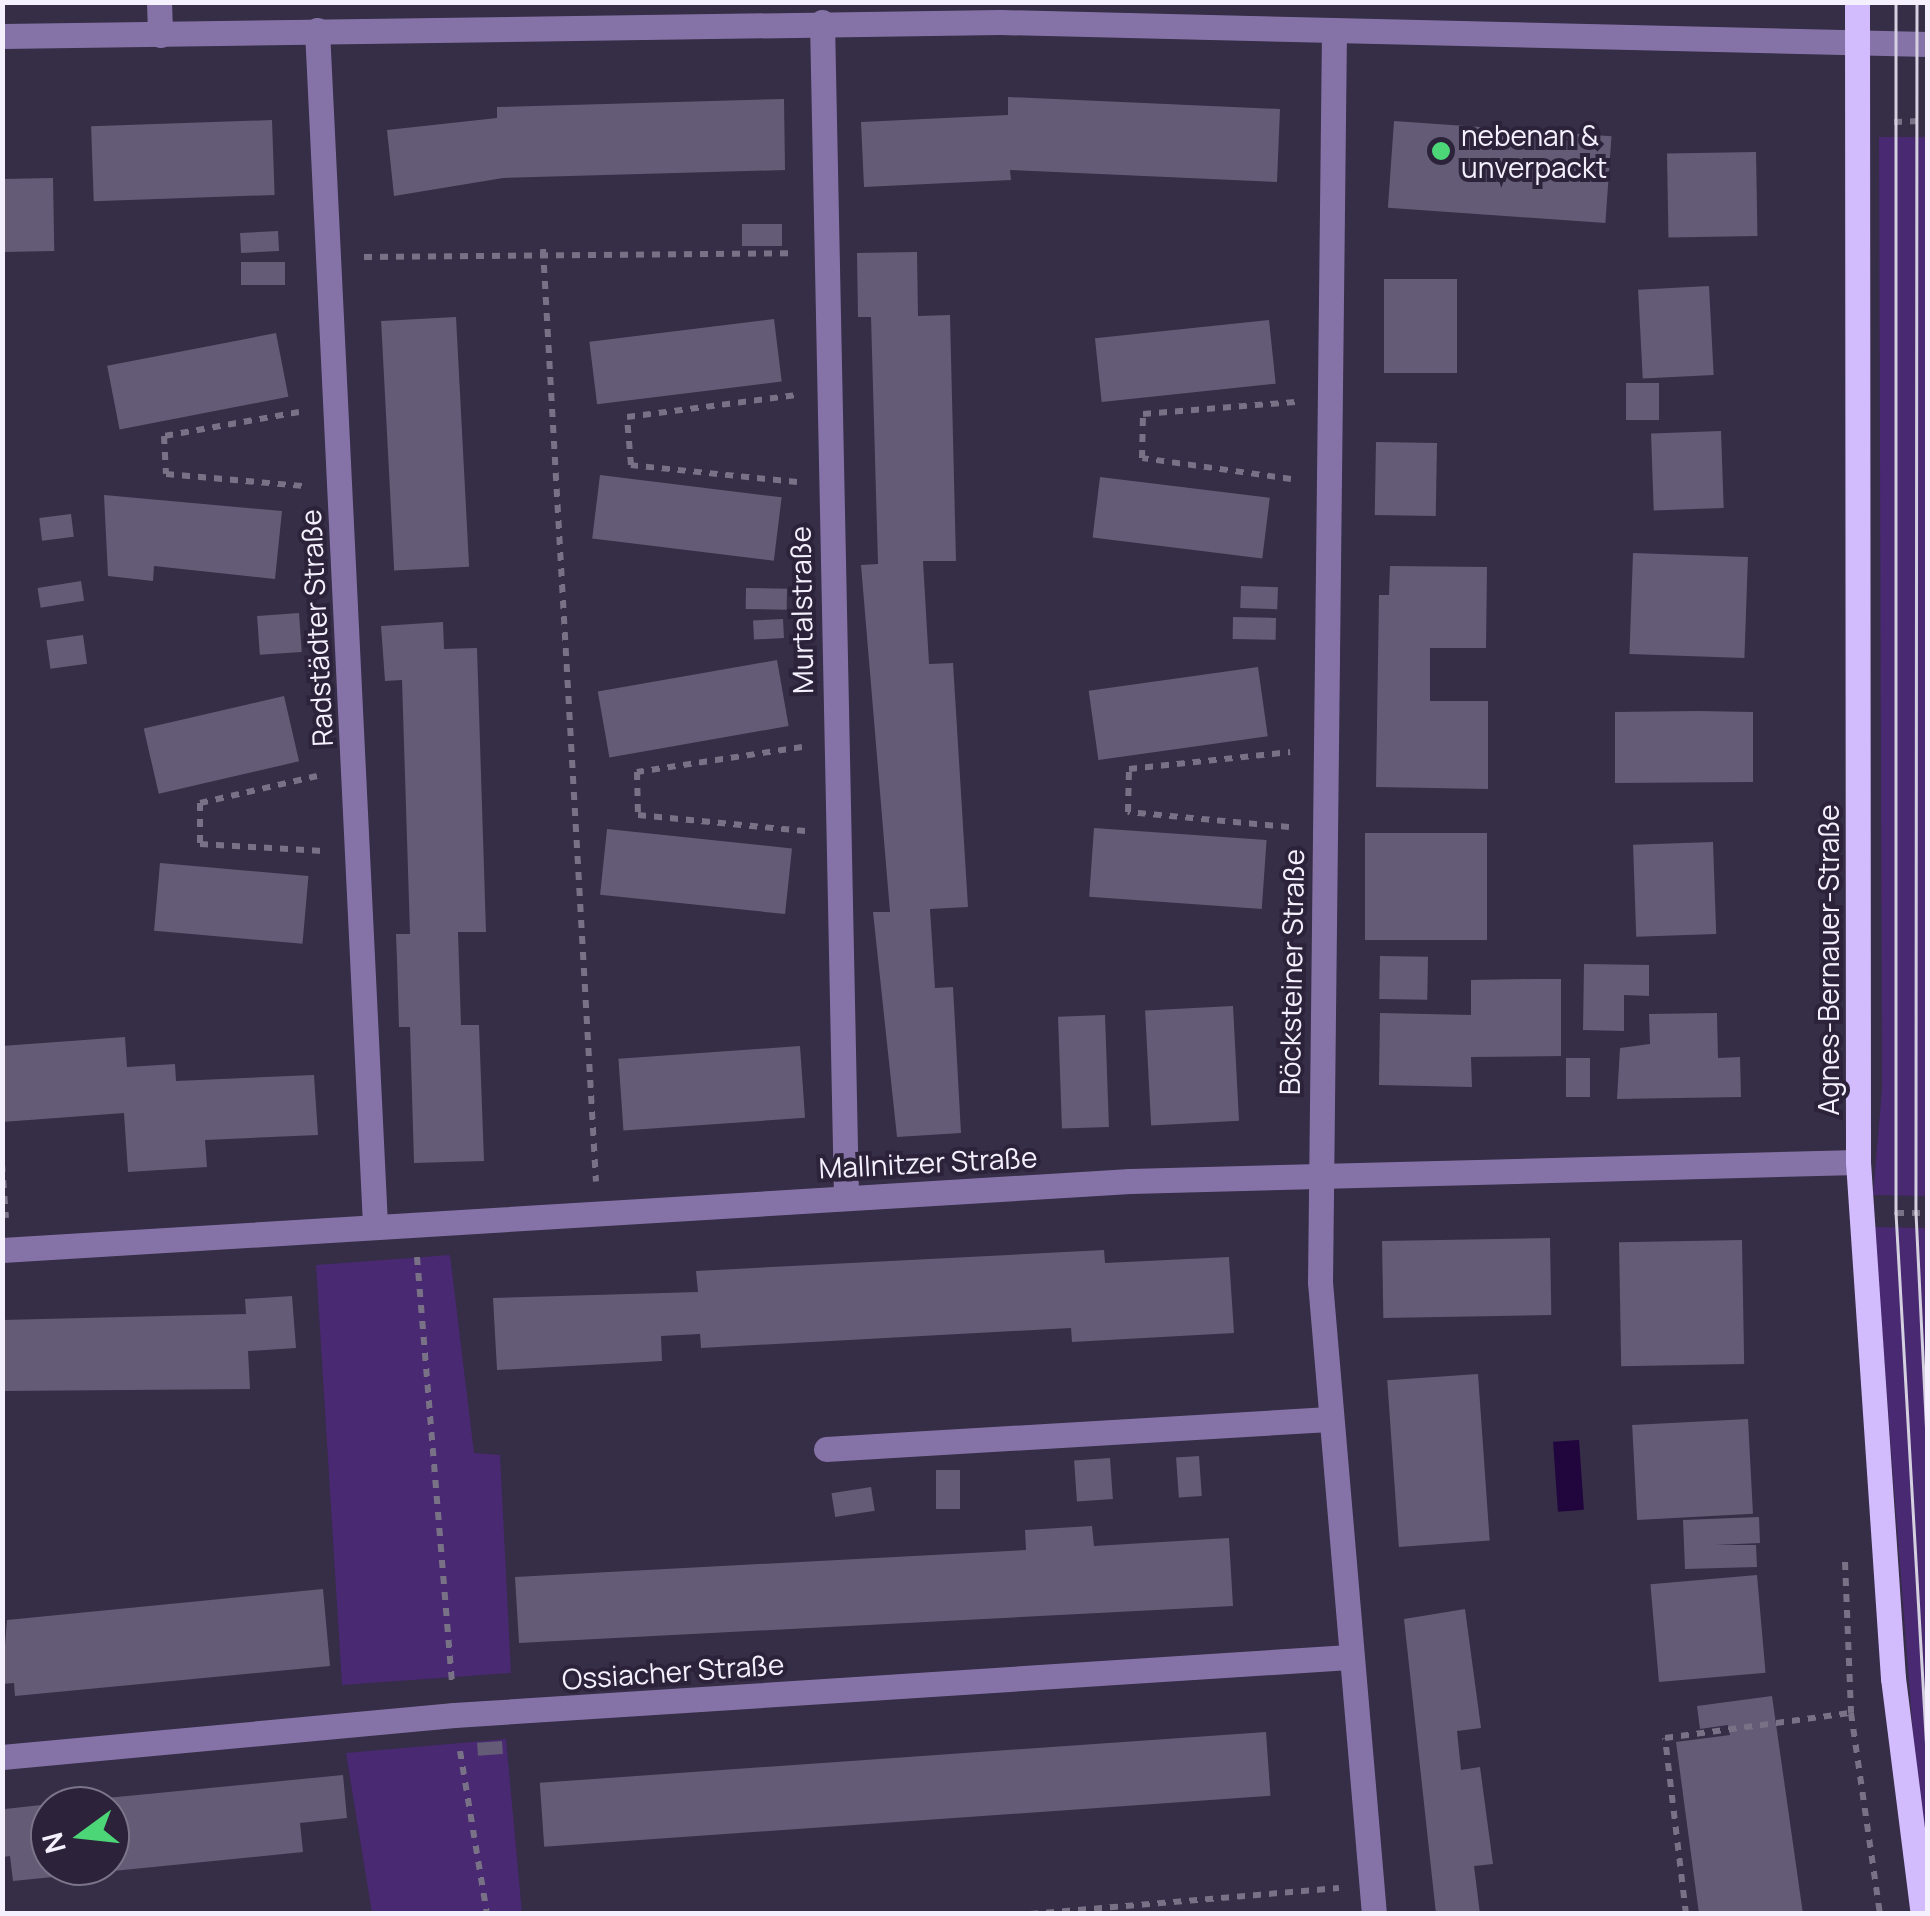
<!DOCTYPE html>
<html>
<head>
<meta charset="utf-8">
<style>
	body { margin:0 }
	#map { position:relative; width:1930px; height:1916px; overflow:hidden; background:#362d46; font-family:Manrope,sans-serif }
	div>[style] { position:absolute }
	.green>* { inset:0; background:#482972 }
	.water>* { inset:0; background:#21053d; transform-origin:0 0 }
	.building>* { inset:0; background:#645b76; transform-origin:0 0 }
	.path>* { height:6px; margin-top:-3px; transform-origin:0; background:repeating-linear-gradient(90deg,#797186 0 8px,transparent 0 16px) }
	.minor>* { height:25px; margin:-12.5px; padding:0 12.5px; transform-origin:12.5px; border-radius:12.5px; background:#8573a8 }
	.major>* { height:25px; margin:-12.5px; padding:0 12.5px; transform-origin:12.5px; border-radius:12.5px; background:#d2bcfd }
	.tram>* { height:2.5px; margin:-1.25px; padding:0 1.25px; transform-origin:1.25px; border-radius:1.25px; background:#d6d1e0 }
	.dots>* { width:28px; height:28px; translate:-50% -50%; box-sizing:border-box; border:5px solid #2c233b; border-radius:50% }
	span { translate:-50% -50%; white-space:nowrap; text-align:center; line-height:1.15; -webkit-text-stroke:8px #2c233b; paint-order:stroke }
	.poi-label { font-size:28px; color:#f4f0fd }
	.left { translate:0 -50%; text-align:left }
	.street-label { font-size:28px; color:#f4f0fd }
	.frame { position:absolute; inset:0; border:5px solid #f4f0fd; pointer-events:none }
	.north { position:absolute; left:30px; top:1786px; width:100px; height:100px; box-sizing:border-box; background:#2c233b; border:2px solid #7c7589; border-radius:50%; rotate:255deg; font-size:28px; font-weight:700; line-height:40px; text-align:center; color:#f4f0fd }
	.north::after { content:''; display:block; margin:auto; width:35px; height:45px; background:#4cd677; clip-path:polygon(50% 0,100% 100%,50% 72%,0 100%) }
</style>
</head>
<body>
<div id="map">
	<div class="green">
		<div style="clip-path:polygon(1879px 137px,1928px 137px,1927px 1196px,1873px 1195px,1882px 1089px)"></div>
		<div style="clip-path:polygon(1874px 1227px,1927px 1228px,1927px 1848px,1916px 1772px)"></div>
		<div style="clip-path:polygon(450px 1255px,474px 1453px,500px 1455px,511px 1673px,342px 1685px,316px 1265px)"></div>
		<div style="clip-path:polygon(506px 1739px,522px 1913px,372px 1913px,346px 1753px)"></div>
	</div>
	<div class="water">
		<div style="left:1579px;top:1440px;width:70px;height:26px;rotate:86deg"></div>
	</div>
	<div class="building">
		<div style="clip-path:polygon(1008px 97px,1280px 109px,1277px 182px,1010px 170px,1011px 180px,864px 187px,861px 122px,1008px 115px)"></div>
		<div style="clip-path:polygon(784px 99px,785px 170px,503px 178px,394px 196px,387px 130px,497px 118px,497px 107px)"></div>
		<div style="left:272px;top:120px;width:75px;height:181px;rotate:88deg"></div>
		<div style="left:1394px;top:121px;width:218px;height:87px;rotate:4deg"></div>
		<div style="left:1756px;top:152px;width:84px;height:89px;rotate:89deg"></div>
		<div style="left:53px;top:178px;width:73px;height:51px;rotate:89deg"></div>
		<div style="left:742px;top:224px;width:40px;height:22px"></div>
		<div style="left:278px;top:231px;width:20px;height:38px;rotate:87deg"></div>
		<div style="clip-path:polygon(917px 252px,918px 316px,950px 315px,956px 561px,923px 561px,929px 664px,953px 663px,968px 907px,930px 909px,935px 988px,953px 987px,961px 1133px,897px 1137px,873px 912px,890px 912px,861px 565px,878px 564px,871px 317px,858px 317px,857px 253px)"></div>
		<div style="left:285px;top:262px;width:23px;height:44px;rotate:90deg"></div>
		<div style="left:1384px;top:279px;width:73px;height:94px"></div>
		<div style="left:1709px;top:286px;width:89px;height:71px;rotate:87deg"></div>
		<div style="left:456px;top:317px;width:250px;height:75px;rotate:87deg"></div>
		<div style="left:774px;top:319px;width:63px;height:186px;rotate:83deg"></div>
		<div style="left:1269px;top:320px;width:64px;height:175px;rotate:84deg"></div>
		<div style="left:276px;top:333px;width:65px;height:172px;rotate:79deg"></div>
		<div style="left:1626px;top:383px;width:33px;height:37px"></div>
		<div style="left:1721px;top:431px;width:77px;height:70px;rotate:88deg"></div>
		<div style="left:1376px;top:442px;width:61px;height:73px;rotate:1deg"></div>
		<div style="left:600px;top:475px;width:183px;height:64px;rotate:7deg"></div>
		<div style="left:1100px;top:477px;width:171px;height:61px;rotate:7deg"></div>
		<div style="clip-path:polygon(104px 495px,282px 511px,275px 579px,154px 566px,153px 581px,108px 576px)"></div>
		<div style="left:71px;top:514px;width:23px;height:32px;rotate:83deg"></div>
		<div style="left:1633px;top:553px;width:115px;height:101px;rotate:2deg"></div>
		<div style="clip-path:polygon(1390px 566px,1487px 567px,1486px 648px,1430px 648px,1430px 701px,1488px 701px,1488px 789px,1376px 787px,1379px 595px,1389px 595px)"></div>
		<div style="left:81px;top:581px;width:20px;height:44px;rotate:81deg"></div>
		<div style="left:1241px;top:586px;width:37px;height:22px;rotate:2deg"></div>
		<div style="left:746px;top:588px;width:41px;height:21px;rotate:1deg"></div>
		<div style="left:299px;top:613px;width:39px;height:42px;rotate:86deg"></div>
		<div style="left:1233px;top:617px;width:43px;height:22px;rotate:1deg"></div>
		<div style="left:783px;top:619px;width:19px;height:30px;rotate:87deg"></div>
		<div style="clip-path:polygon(443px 622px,444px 649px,477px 648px,486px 932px,458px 932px,461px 1025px,479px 1025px,484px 1161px,414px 1163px,410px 1027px,399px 1027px,397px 960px,396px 934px,410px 934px,402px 680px,385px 681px,381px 626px)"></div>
		<div style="left:83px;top:635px;width:29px;height:37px;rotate:82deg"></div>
		<div style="left:777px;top:660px;width:67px;height:182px;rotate:80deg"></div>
		<div style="left:1258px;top:667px;width:70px;height:171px;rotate:82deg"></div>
		<div style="left:284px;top:696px;width:67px;height:144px;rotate:77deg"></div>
		<div style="clip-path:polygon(1698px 711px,1753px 712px,1753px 782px,1615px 783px,1615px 712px)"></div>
		<div style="left:1094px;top:828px;width:173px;height:69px;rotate:4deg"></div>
		<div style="left:607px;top:829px;width:186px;height:66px;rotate:6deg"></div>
		<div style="left:1365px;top:833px;width:122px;height:107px"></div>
		<div style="left:1713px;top:842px;width:92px;height:80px;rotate:88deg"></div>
		<div style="left:160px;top:863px;width:149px;height:68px;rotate:5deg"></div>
		<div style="left:1380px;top:956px;width:48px;height:43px;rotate:1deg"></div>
		<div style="clip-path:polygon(1584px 964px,1649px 965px,1649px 996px,1624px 995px,1624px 1031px,1583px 1030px)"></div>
		<div style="clip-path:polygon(1532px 979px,1561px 979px,1561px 1056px,1471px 1057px,1472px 1087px,1379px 1085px,1380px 1013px,1471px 1015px,1471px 980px)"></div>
		<div style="left:1233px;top:1006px;width:115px;height:88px;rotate:87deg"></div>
		<div style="clip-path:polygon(1717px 1013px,1718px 1058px,1740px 1057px,1741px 1097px,1617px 1099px,1620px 1048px,1650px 1044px,1649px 1014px)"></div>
		<div style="left:1105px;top:1015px;width:112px;height:47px;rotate:88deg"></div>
		<div style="clip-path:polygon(125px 1037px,127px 1067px,175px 1064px,176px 1081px,314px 1075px,318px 1135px,205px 1140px,207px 1167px,128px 1172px,124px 1113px,2px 1122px,2px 1046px)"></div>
		<div style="left:800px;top:1046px;width:72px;height:182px;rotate:86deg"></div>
		<div style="left:1566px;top:1058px;width:24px;height:39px"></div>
		<div style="left:1550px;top:1238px;width:77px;height:168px;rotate:89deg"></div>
		<div style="left:1742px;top:1240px;width:124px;height:123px;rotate:89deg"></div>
		<div style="clip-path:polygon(1104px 1250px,1105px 1263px,1229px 1257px,1234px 1333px,1072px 1342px,1071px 1328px,701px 1348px,700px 1334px,661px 1336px,662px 1361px,497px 1370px,493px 1298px,698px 1292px,696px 1271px)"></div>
		<div style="clip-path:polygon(292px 1296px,296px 1348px,248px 1351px,250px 1389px,2px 1391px,2px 1320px,246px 1314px,245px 1299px)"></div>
		<div style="left:1478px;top:1374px;width:167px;height:91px;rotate:86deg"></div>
		<div style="left:1748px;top:1419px;width:95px;height:116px;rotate:87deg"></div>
		<div style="left:1199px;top:1456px;width:40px;height:23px;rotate:86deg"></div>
		<div style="left:1110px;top:1458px;width:41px;height:36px;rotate:86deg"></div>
		<div style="left:936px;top:1470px;width:24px;height:39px"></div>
		<div style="left:871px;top:1487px;width:24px;height:40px;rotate:81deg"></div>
		<div style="clip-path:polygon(1759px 1517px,1760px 1543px,1715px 1545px,1756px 1545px,1757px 1567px,1685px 1569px,1683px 1520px)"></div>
		<div style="clip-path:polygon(1092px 1526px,1094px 1546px,1229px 1538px,1233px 1606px,519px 1643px,515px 1577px,1026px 1550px,1025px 1530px)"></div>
		<div style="left:1757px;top:1575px;width:98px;height:107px;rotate:85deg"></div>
		<div style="clip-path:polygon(323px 1589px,330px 1666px,15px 1696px,14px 1683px,2px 1684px,7px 1620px)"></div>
		<div style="clip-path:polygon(1465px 1609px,1481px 1728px,1457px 1731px,1461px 1770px,1480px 1767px,1493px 1864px,1474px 1866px,1480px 1914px,1436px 1914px,1404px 1619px)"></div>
		<div style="clip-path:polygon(1772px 1696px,1803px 1914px,1699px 1914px,1676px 1742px,1730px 1735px,1728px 1725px,1700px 1729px,1697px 1706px)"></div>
		<div style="left:1266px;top:1732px;width:64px;height:728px;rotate:86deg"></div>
		<div style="left:502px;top:1741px;width:13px;height:25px;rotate:86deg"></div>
		<div style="clip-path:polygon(343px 1775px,347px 1818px,300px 1823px,303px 1852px,13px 1881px,10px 1856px,2px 1857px,5px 1809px,50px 1804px,50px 1866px,110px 1866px,110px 1806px,55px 1803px)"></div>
	</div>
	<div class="path">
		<div style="left:1894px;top:122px;width:34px;rotate:-2deg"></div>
		<div style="left:543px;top:249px;width:934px;rotate:86.75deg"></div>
		<div style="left:364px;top:257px;width:427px;rotate:-0.5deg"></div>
		<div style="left:299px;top:412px;width:137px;rotate:169.9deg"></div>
		<div style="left:164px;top:436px;width:38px;rotate:87deg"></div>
		<div style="left:166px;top:474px;width:139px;rotate:5deg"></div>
		<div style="left:1291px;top:479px;width:150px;rotate:-172deg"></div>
		<div style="left:1142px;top:458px;width:44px;rotate:-88.7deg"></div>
		<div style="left:1143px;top:414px;width:153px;rotate:-4.5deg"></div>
		<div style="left:797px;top:482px;width:167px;rotate:-174.2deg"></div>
		<div style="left:631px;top:465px;width:48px;rotate:-94.8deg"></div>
		<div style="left:627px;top:417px;width:171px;rotate:-7.4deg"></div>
		<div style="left:802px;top:747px;width:167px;rotate:171.4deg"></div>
		<div style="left:637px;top:772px;width:43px;rotate:88.7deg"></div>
		<div style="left:638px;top:815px;width:168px;rotate:5.5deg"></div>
		<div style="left:317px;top:776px;width:120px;rotate:167deg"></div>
		<div style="left:200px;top:803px;width:41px;rotate:90deg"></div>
		<div style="left:200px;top:844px;width:123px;rotate:3.3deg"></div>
		<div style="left:1289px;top:827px;width:162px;rotate:-174.7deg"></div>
		<div style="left:1128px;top:812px;width:43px;rotate:-88.7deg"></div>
		<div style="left:1129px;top:769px;width:162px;rotate:-6deg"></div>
		<div style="left:2px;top:1164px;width:54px;rotate:85.8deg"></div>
		<div style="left:1896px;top:1213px;width:32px"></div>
		<div style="left:417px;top:1257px;width:427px;rotate:85.3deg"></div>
		<div style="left:1845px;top:1562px;width:151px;rotate:87.7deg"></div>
		<div style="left:1851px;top:1713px;width:203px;rotate:81.8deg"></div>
		<div style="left:460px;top:1751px;width:165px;rotate:80.6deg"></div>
		<div style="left:1030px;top:1914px;width:310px;rotate:-4.8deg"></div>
		<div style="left:1686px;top:1914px;width:177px;rotate:-96.8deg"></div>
		<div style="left:1665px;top:1738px;width:188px;rotate:-7.7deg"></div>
	</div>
	<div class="minor">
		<div style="left:159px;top:2px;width:33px;rotate:88deg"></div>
		<div style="left:822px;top:22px;width:1174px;rotate:88.83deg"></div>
		<div style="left:317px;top:30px;width:1194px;rotate:87.22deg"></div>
		<div style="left:1334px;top:30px;width:1252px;rotate:90.64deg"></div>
		<div style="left:1320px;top:1282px;width:634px;rotate:85.12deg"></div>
		<div style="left:2px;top:36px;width:998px;rotate:-0.8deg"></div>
		<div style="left:1000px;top:22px;width:928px;rotate:1.36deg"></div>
		<div style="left:2px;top:1250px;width:1130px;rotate:-3.5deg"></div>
		<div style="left:1130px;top:1181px;width:728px;rotate:-1.5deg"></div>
		<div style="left:826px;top:1449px;width:504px;rotate:-3.41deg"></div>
		<div style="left:2px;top:1757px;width:454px;rotate:-5.3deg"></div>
		<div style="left:454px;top:1715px;width:897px;rotate:-3.71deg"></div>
	</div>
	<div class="major">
		<div style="left:1857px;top:2px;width:1160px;rotate:89.95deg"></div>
		<div style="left:1858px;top:1162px;width:517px;rotate:86.12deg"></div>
		<div style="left:1893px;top:1678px;width:238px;rotate:82.8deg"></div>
	</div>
	<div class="tram">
		<div style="left:1896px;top:2px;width:1211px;rotate:90deg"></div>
		<div style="left:1896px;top:1213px;width:557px;rotate:86.71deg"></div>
		<div style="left:1917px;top:2px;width:1211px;rotate:90.05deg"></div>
		<div style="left:1916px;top:1213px;width:249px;rotate:87.2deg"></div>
	</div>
	<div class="dots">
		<div style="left:1441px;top:151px;background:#4cd677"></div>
	</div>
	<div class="poi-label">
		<span class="left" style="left:1461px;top:151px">nebenan &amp;<br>unverpackt</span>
	</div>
	<div class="street-label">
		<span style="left:801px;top:610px;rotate:-91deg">Murtalstraße</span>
		<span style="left:316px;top:628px;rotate:-93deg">Radstädter Straße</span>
		<span style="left:1828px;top:960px;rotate:-90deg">Agnes-Bernauer-Straße</span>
		<span style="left:1291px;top:972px;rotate:-89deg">Böcksteiner Straße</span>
		<span style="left:928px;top:1162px;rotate:-3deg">Mallnitzer Straße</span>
		<span style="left:673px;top:1671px;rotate:-4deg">Ossiacher Straße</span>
	</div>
	<div class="frame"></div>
	<div class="north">N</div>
</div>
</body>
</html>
